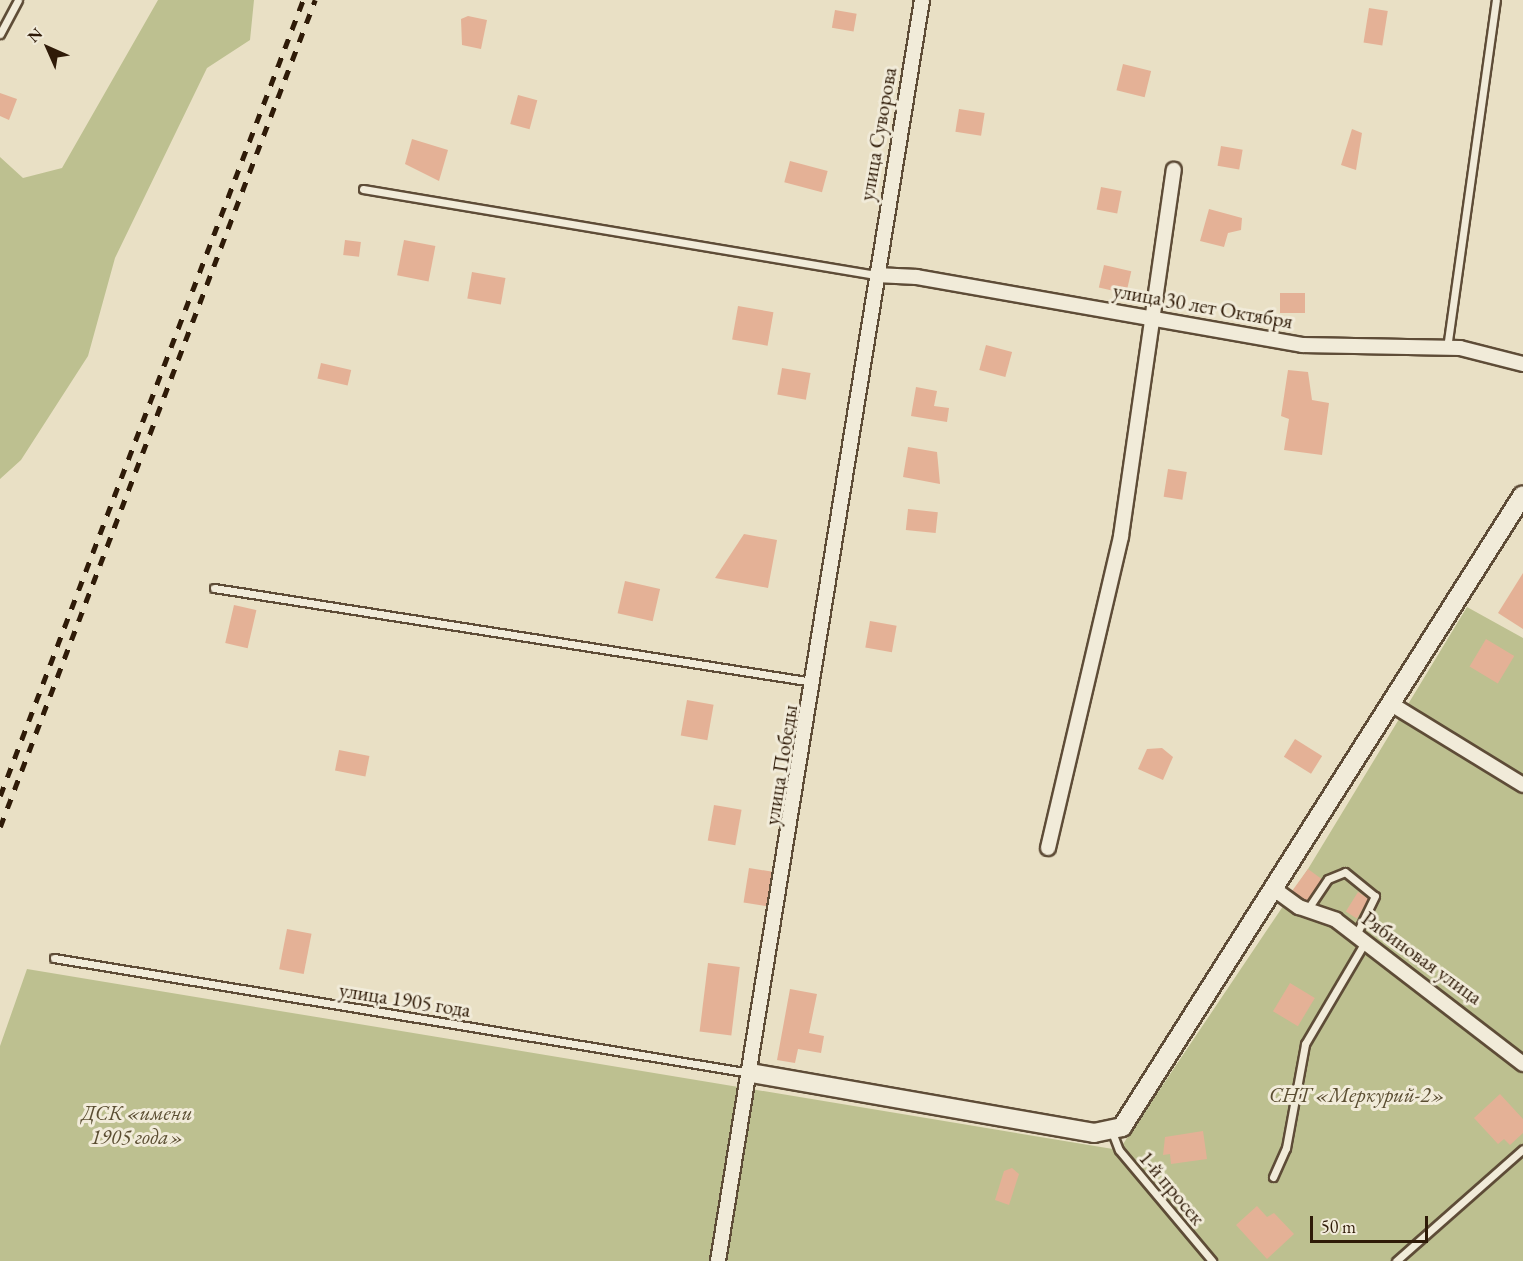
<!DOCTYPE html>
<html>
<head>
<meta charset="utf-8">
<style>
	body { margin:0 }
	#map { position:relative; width:1523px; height:1261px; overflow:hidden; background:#e9e0c5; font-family:"EB Garamond",serif }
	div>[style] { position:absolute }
	.green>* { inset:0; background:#bdc090 }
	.building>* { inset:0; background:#e4b196; transform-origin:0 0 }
	.roads { filter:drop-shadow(2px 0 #5e4c37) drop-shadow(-2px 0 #5e4c37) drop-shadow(0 2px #5e4c37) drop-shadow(0 -2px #5e4c37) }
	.service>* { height:7px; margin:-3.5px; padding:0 3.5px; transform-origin:3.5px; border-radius:3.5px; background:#f1ebd9 }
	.minor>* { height:14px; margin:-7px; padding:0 7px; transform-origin:7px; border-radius:7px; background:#f1ebd9 }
	.tertiary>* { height:18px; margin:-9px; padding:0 9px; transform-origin:9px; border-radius:9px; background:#f1ebd9 }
	.rail>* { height:4.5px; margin-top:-2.25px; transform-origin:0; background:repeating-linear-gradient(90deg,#2f1b08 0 10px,transparent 0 20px) }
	span { translate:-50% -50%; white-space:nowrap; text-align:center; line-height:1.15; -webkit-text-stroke:6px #f1ebd9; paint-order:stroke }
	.street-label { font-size:21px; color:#2f1b08 }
	.park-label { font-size:21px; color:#5a4d31; font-style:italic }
	.north { position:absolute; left:18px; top:18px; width:60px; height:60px; -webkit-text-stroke:4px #f1ebd9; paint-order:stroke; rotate:315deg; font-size:16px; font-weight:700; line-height:24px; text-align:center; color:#2f1b08 }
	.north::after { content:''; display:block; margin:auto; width:21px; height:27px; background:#2f1b08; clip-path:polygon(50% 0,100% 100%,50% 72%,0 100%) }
	.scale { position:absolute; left:1310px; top:1216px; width:118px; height:27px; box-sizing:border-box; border:3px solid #2f1b08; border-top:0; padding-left:8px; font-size:18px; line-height:21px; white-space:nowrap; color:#2f1b08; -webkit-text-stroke:4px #f1ebd9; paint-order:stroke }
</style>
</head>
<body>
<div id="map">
	<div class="green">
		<div style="clip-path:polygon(158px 0,254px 0,250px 40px,207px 68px,115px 258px,88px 356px,21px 460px,0 479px,0 157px,23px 178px,62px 168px)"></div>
		<div style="clip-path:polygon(1467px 607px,1523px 638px,1523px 1261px,0 1261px,0 1046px,27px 969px,1119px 1150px,1308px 869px)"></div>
	</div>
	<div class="building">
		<div style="left:1369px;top:8px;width:19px;height:35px;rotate:9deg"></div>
		<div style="left:835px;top:10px;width:22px;height:18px;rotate:10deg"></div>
		<div style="clip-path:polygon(468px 16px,487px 20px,481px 49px,462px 45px,461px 19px)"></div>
		<div style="left:1123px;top:64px;width:29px;height:27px;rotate:14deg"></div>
		<div style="clip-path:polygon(0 93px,17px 99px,9px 120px,0 116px)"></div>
		<div style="left:518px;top:95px;width:20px;height:30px;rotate:15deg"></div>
		<div style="left:959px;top:109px;width:26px;height:23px;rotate:9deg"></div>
		<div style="clip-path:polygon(1352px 129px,1362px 133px,1356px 170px,1341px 165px)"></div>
		<div style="clip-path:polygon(412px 139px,448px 150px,439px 181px,405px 164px)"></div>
		<div style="left:1221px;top:146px;width:22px;height:20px;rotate:10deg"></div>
		<div style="left:790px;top:161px;width:39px;height:22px;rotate:15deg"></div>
		<div style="left:1101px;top:187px;width:21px;height:23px;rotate:11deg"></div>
		<div style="clip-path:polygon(1209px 209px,1242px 218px,1241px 230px,1228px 233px,1224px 247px,1200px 241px)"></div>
		<div style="left:345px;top:240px;width:16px;height:15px;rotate:7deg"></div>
		<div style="left:404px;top:240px;width:32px;height:36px;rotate:11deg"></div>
		<div style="left:1104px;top:265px;width:28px;height:23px;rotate:13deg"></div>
		<div style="left:472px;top:272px;width:34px;height:27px;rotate:10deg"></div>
		<div style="left:1280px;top:293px;width:25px;height:20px"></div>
		<div style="left:738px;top:306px;width:36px;height:34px;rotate:10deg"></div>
		<div style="left:986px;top:345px;width:27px;height:26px;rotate:15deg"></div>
		<div style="left:321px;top:363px;width:31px;height:16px;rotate:13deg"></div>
		<div style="left:782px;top:368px;width:29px;height:27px;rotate:10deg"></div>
		<div style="clip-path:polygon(1288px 370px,1308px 372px,1312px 400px,1329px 403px,1322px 455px,1284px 450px,1289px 419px,1281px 416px)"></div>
		<div style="clip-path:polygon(916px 387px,937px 391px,934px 406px,949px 408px,947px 422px,911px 416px)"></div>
		<div style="clip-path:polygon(908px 447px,937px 452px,940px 484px,903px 477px)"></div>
		<div style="left:1168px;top:469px;width:19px;height:28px;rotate:9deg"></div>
		<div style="left:908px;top:509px;width:30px;height:21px;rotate:6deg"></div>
		<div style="clip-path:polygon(744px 534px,777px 540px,768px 588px,715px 578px)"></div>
		<div style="clip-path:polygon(1523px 573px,1523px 629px,1498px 613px)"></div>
		<div style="left:625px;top:581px;width:36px;height:33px;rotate:13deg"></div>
		<div style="left:234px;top:605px;width:23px;height:39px;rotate:13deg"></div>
		<div style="left:870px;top:621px;width:27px;height:27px;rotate:10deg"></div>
		<div style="left:1486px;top:639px;width:33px;height:32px;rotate:31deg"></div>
		<div style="left:687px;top:700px;width:27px;height:36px;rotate:10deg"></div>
		<div style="left:1295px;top:739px;width:32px;height:21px;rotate:32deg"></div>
		<div style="clip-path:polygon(1162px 748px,1173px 757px,1163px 780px,1138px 769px,1147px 749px)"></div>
		<div style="left:339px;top:750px;width:31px;height:21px;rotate:11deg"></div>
		<div style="left:714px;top:805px;width:28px;height:36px;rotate:10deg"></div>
		<div style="left:749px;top:868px;width:24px;height:35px;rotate:9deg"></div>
		<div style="left:1308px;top:869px;width:19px;height:29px;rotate:36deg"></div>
		<div style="left:1358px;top:892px;width:13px;height:23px;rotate:32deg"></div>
		<div style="left:287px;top:929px;width:25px;height:41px;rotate:11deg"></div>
		<div style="left:708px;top:963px;width:32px;height:69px;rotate:7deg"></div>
		<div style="left:1290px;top:983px;width:29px;height:33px;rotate:31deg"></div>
		<div style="clip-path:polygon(790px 989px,817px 994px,809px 1033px,824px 1036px,821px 1053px,798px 1049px,795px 1063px,777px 1060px)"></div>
		<div style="clip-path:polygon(1500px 1094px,1523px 1119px,1523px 1133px,1510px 1145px,1504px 1139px,1498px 1144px,1474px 1118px)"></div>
		<div style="clip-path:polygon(1203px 1131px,1207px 1159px,1171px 1164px,1170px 1154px,1163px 1155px,1165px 1137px)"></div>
		<div style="clip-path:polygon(1012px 1168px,1019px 1174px,1009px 1205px,995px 1200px,1004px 1171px)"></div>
		<div style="clip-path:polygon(1257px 1206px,1267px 1217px,1274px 1213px,1294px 1234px,1267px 1259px,1236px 1225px)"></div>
	</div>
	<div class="roads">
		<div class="service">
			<div style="left:0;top:34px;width:38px;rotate:-62deg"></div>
			<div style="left:363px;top:189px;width:520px;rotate:9.52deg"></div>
			<div style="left:1447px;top:348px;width:351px;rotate:-82deg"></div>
			<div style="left:214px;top:588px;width:606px;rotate:8.92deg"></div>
			<div style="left:1307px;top:910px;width:37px;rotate:-56deg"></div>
			<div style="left:1328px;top:879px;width:18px;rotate:-22deg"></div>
			<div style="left:1345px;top:872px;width:38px;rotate:39deg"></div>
			<div style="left:1375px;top:896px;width:43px;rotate:116deg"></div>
			<div style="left:54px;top:958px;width:705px;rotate:9.38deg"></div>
			<div style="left:1112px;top:1132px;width:19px;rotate:69deg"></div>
			<div style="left:1119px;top:1150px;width:145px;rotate:50deg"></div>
			<div style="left:1273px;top:1177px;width:32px;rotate:-66deg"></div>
			<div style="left:1286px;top:1148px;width:106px;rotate:-79.6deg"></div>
			<div style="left:1305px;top:1044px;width:118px;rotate:-59.5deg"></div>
			<div style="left:1396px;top:1261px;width:169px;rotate:-41.4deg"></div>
		</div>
		<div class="minor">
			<div style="left:876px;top:275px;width:41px;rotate:2.8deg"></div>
			<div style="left:917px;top:277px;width:391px;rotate:10deg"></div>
			<div style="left:1302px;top:345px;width:158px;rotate:1.1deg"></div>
			<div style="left:1460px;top:348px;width:65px;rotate:14.3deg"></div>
			<div style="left:1391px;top:704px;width:155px;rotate:31.5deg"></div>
			<div style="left:1048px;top:848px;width:320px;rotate:-76.8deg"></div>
			<div style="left:1121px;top:536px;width:370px;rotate:-81.8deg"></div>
			<div style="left:1274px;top:889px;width:31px;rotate:36deg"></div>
			<div style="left:1299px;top:907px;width:39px;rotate:19deg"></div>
			<div style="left:1336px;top:920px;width:236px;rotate:37.6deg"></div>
			<div style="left:718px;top:1261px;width:1277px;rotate:-80.81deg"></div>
		</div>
		<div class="tertiary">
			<div style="left:751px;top:1073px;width:348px;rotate:9.9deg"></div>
			<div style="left:1094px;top:1133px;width:29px;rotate:-12deg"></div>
			<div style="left:1122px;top:1127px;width:748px;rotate:-57.61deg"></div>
		</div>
	</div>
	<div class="rail">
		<div style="left:0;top:796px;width:852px;rotate:-69.16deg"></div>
		<div style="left:0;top:827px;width:885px;rotate:-69.15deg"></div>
	</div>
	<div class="street-label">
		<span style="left:878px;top:134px;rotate:-80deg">улица Суворова</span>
		<span style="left:1203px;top:306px;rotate:10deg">улица 30 лет Октября</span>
		<span style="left:781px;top:765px;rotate:-81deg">улица Победы</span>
		<span style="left:1422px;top:958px;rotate:36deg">Рябиновая улица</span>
		<span style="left:405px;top:1000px;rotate:9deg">улица 1905 года</span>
		<span style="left:1172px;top:1188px;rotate:50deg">1-й просек</span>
	</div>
	<div class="park-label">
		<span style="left:1357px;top:1095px">СНТ «Меркурий-2»</span>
		<span style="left:137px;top:1125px">ДСК «имени<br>1905 года»</span>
	</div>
	<div class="north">N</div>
	<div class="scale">50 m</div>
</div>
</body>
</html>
